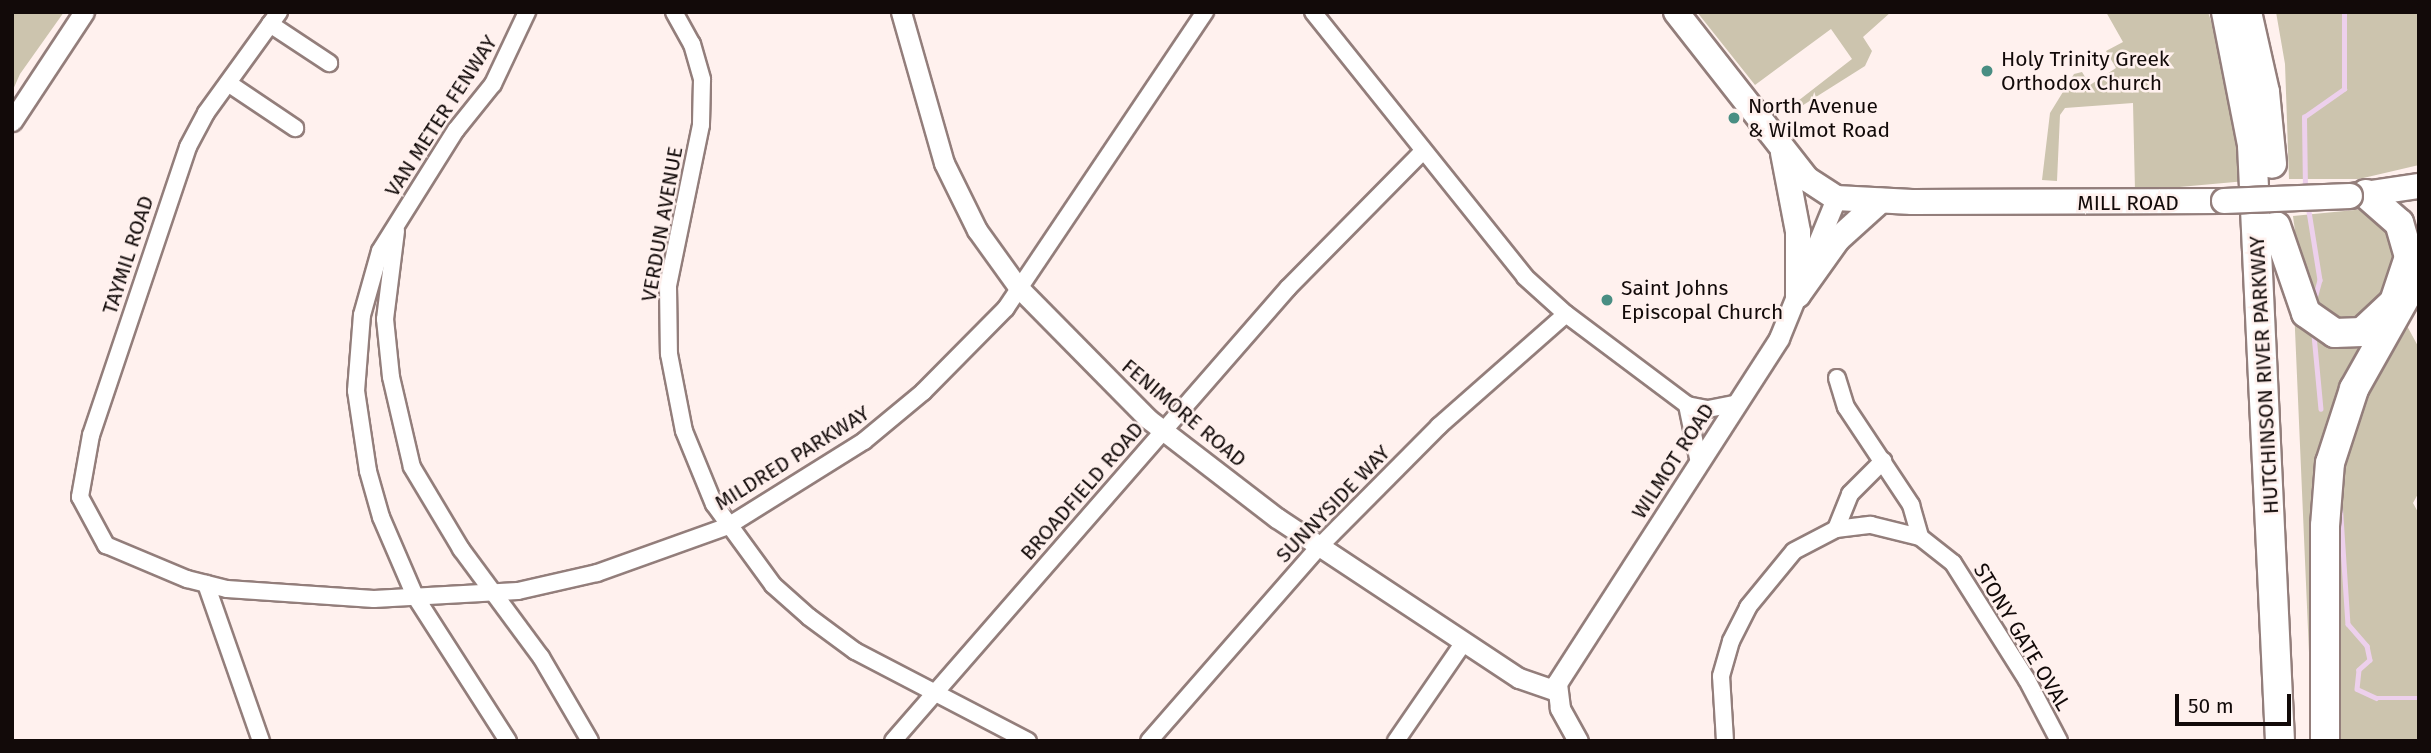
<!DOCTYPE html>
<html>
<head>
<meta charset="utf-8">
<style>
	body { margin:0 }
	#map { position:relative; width:2431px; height:753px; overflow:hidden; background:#fff1ee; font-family:"Fira Sans",sans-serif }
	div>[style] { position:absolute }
	.green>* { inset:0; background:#ccc4ae }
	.stream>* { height:4.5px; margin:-2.25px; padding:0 2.25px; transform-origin:2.25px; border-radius:2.25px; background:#edd0ec }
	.roads { filter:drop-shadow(2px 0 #937e7b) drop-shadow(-2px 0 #937e7b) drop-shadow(0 2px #937e7b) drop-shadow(0 -2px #937e7b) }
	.minor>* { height:16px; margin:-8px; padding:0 8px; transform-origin:8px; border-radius:8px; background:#fff }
	.tertiary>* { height:19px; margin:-9.5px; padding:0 9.5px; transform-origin:9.5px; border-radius:9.5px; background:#fff }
	.primary>* { height:24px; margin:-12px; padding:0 12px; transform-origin:12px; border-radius:12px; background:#fff }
	.motorway>* { height:28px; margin:-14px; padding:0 14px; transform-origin:14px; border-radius:14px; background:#fff }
	.bridges { filter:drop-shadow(2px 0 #937e7b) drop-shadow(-2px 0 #937e7b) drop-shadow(0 2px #937e7b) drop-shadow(0 -2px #937e7b) }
	.primary-bridge>* { height:24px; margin:-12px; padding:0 12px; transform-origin:12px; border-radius:12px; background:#fff }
	.dots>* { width:19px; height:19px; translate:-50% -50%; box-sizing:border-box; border:4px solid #fff1ee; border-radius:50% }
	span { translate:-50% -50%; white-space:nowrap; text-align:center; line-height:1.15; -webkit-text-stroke:5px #fff1ee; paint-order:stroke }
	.poi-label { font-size:21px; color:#120a09 }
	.left { translate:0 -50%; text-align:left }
	.street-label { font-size:21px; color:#120a09 }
	.frame { position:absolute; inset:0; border:14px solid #120a09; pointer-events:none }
	.scale { position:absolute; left:2175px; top:694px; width:116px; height:32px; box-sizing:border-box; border:4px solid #120a09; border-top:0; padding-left:9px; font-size:21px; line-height:24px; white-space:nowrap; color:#120a09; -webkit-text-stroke:5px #fff1ee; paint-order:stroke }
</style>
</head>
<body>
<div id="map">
	<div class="green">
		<div style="clip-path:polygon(12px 12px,64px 12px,20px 74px,12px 92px)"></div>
		<div style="clip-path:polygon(1697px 12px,1891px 12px,1863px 37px,1872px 51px,1865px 66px,1789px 114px,1785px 111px,1852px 59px,1831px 29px,1755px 85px)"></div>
		<div style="clip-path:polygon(2106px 12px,2208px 12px,2224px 60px,2246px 181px,2135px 191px,2133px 103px,2065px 108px,2060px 115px,2057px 181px,2042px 180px,2050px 113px,2074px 74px,2082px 72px,2090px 85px,2116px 68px,2106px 51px,2123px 42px)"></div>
		<div style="clip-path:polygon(2276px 12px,2419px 12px,2419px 165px,2359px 179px,2289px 179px,2285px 64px)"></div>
		<div style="clip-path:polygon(2365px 209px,2400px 243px,2389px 299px,2355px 326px,2321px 319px,2301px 278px,2293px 216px)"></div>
		<div style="clip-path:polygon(2294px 307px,2320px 339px,2379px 327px,2336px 407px,2317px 677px,2310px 676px)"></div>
		<div style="clip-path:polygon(2406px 324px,2419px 348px,2419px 492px,2413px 503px,2419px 514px,2419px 741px,2341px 741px,2336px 466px,2353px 418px)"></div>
	</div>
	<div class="stream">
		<div style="left:2305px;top:190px;width:73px;rotate:-90.8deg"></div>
		<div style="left:2304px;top:117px;width:49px;rotate:-35deg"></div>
		<div style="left:2344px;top:89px;width:77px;rotate:-90deg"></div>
		<div style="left:2308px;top:205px;width:76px;rotate:80.9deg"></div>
		<div style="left:2320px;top:280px;width:24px;rotate:105deg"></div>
		<div style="left:2314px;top:335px;width:74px;rotate:84.6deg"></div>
		<div style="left:2340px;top:501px;width:123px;rotate:86.3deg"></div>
		<div style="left:2348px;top:624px;width:29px;rotate:49deg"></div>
		<div style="left:2367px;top:646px;width:14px;rotate:78deg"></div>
		<div style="left:2370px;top:660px;width:15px;rotate:138deg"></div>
		<div style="left:2359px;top:670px;width:19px;rotate:96deg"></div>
		<div style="left:2357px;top:689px;width:21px;rotate:25deg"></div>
		<div style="left:2376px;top:698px;width:43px"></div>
	</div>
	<div class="roads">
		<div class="minor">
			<div style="left:279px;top:12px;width:125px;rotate:125.9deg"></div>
			<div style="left:206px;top:113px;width:38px;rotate:118deg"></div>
			<div style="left:188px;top:147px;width:304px;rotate:108.6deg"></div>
			<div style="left:91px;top:435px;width:63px;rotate:100.1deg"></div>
			<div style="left:80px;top:497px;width:55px;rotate:61.6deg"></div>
			<div style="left:106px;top:545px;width:88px;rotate:22.8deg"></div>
			<div style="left:187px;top:579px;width:41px;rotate:14deg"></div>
			<div style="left:227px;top:589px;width:147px;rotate:3.9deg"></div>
			<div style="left:374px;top:599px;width:144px;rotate:-3.2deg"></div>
			<div style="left:518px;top:591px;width:81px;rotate:-12.8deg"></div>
			<div style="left:597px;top:573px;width:139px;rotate:-19.7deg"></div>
			<div style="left:728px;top:526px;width:160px;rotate:-32deg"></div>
			<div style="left:864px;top:441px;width:77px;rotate:-39.7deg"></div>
			<div style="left:923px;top:392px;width:118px;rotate:-45.3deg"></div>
			<div style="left:1006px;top:308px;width:357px;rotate:-56.1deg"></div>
			<div style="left:674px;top:12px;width:37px;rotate:61deg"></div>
			<div style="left:692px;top:44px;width:37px;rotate:74deg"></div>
			<div style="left:702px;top:80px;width:45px;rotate:91.3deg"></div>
			<div style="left:701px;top:125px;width:164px;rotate:101.6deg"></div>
			<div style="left:668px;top:286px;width:68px;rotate:89.2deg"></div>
			<div style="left:669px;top:354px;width:78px;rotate:79deg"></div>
			<div style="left:684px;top:431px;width:79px;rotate:67.7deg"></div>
			<div style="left:714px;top:504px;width:100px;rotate:53.9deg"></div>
			<div style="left:773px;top:585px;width:48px;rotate:41.6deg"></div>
			<div style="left:809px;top:617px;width:57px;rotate:36.5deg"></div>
			<div style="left:855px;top:651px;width:195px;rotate:27.5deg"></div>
			<div style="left:1313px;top:12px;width:339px;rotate:51.3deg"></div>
			<div style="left:1525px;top:277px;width:55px;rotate:42.1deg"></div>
			<div style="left:1566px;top:314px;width:151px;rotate:36.9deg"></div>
			<div style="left:1687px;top:405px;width:21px;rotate:11deg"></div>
			<div style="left:1708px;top:409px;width:31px;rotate:-11deg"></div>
			<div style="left:270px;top:24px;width:71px;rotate:33.5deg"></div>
			<div style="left:228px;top:83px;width:81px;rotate:33.9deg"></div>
			<div style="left:396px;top:231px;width:89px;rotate:97.1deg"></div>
			<div style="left:385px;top:319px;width:58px;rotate:84.1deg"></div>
			<div style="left:391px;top:377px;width:92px;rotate:76.9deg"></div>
			<div style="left:412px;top:467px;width:96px;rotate:59.1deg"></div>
			<div style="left:461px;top:549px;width:134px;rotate:53.5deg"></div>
			<div style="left:541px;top:657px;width:97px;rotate:59.7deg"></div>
			<div style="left:1837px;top:378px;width:30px;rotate:73deg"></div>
			<div style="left:1846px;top:407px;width:118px;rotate:56.4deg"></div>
			<div style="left:1911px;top:505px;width:33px;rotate:74deg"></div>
			<div style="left:1687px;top:405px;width:59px;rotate:78.3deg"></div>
			<div style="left:1836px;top:529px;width:38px;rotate:-68deg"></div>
			<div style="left:1850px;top:494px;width:47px;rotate:-45deg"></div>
			<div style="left:206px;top:584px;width:166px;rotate:70.7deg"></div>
			<div style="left:508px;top:741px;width:172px;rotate:-122.7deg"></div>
			<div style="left:415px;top:596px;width:86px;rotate:-113.3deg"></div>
			<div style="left:381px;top:517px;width:48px;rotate:-105.8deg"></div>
			<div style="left:368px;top:471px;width:81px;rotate:-98.5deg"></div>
			<div style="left:356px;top:391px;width:76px;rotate:-85.5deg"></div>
			<div style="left:362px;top:315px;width:66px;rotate:-74.3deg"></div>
			<div style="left:380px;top:251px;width:143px;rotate:-57.9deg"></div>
			<div style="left:456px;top:130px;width:59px;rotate:-51.2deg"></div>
			<div style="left:493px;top:84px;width:80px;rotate:-64.7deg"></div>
			<div style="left:893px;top:741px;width:601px;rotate:-48.91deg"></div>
			<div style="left:1288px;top:288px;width:191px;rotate:-45.4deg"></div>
			<div style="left:1149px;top:741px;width:259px;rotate:-48.8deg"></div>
			<div style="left:1320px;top:546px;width:169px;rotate:-45.2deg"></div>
			<div style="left:1439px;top:426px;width:169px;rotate:-41.4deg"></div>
			<div style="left:1396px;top:741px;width:120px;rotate:-55.5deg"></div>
			<div style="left:1725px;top:741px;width:65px;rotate:-93.5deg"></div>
			<div style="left:1721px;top:676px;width:36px;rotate:-74deg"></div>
			<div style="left:1731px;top:641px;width:38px;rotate:-63deg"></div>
			<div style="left:1748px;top:607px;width:72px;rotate:-50.6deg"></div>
			<div style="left:1794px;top:551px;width:47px;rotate:-27.6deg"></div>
			<div style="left:1836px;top:529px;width:35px;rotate:-7deg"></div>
			<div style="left:1871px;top:525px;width:50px;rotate:13.8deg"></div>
			<div style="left:1920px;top:537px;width:42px;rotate:38.2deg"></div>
			<div style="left:1953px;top:563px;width:138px;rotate:57.7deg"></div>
			<div style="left:2027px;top:680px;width:69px;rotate:62.3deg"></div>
		</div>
		<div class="tertiary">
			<div style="left:901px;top:12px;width:157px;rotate:74.1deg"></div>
			<div style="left:944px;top:163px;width:75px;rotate:63.8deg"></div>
			<div style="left:977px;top:230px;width:70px;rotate:54.3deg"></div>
			<div style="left:1018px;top:287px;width:184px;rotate:45.4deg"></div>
			<div style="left:1147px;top:418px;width:164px;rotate:37.6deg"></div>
			<div style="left:1277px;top:518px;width:290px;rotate:33.5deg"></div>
			<div style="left:1519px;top:678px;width:39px;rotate:19deg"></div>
			<div style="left:12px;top:121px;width:131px;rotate:-56.6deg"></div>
			<div style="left:1578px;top:741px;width:38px;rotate:-119deg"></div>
			<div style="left:1560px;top:708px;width:25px;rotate:-97deg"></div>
			<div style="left:1557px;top:683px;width:410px;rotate:-57.2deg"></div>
			<div style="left:1779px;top:338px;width:151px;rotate:-67.8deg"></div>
		</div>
		<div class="primary">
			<div style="left:1676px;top:12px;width:212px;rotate:51.9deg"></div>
			<div style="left:1807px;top:179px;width:35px;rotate:33deg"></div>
			<div style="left:1836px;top:198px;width:76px;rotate:3deg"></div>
			<div style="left:1912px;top:202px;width:312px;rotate:-0.2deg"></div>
			<div style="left:1783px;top:153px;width:80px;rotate:79.2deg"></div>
			<div style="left:1798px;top:232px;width:63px;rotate:90deg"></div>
			<div style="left:2351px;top:196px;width:69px;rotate:-8.4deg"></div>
			<div style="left:1798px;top:295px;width:69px;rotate:-54.5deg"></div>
			<div style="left:1838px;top:239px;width:57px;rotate:-42.1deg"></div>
		</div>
		<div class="motorway">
			<div style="left:2226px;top:12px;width:136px;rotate:78.9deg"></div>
			<div style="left:2252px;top:145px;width:597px;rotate:87.31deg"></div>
			<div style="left:2247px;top:12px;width:82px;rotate:77.3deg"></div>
			<div style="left:2265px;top:92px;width:72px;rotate:84.4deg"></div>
			<div style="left:2276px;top:226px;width:92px;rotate:71deg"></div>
			<div style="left:2306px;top:313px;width:35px;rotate:35deg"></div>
			<div style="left:2335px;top:333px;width:27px;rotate:-2deg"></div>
			<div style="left:2362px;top:332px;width:44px;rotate:-43.2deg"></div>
			<div style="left:2394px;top:302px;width:47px;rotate:-71.6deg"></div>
			<div style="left:2409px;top:257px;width:35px;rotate:-106deg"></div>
			<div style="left:2399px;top:223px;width:44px;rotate:-138.7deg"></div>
			<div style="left:2325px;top:741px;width:215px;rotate:-90deg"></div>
			<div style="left:2325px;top:526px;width:63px;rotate:-85.5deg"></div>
			<div style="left:2330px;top:463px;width:78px;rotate:-72deg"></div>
			<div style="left:2354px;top:389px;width:133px;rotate:-60.7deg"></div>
		</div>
	</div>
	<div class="bridges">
		<div class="primary-bridge">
			<div style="left:2224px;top:201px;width:126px;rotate:-2.3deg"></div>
		</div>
	</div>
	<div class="dots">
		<div style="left:1987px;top:71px;background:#498e83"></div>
		<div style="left:1734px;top:118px;background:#498e83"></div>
		<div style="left:1607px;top:300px;background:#498e83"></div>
	</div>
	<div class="poi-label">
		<span class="left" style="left:2001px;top:71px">Holy Trinity Greek<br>Orthodox Church</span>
		<span class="left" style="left:1748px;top:118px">North Avenue<br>&amp; Wilmot Road</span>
		<span class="left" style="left:1621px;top:300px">Saint Johns<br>Episcopal Church</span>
	</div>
	<div class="street-label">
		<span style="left:441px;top:116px;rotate:-57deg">VAN METER FENWAY</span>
		<span style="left:2128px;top:203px">MILL ROAD</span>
		<span style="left:662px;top:224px;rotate:-80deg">VERDUN AVENUE</span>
		<span style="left:128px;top:255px;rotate:-72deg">TAYMIL ROAD</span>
		<span style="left:2264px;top:375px;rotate:-93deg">HUTCHINSON RIVER PARKWAY</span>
		<span style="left:1184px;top:413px;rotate:40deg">FENIMORE ROAD</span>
		<span style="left:792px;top:458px;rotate:-32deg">MILDRED PARKWAY</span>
		<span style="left:1673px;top:461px;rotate:-57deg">WILMOT ROAD</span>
		<span style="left:1082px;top:491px;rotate:-49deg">BROADFIELD ROAD</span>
		<span style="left:1333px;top:504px;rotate:-46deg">SUNNYSIDE WAY</span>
		<span style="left:2022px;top:637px;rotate:59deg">STONY GATE OVAL</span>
	</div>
	<div class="frame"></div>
	<div class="scale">50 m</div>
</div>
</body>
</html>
